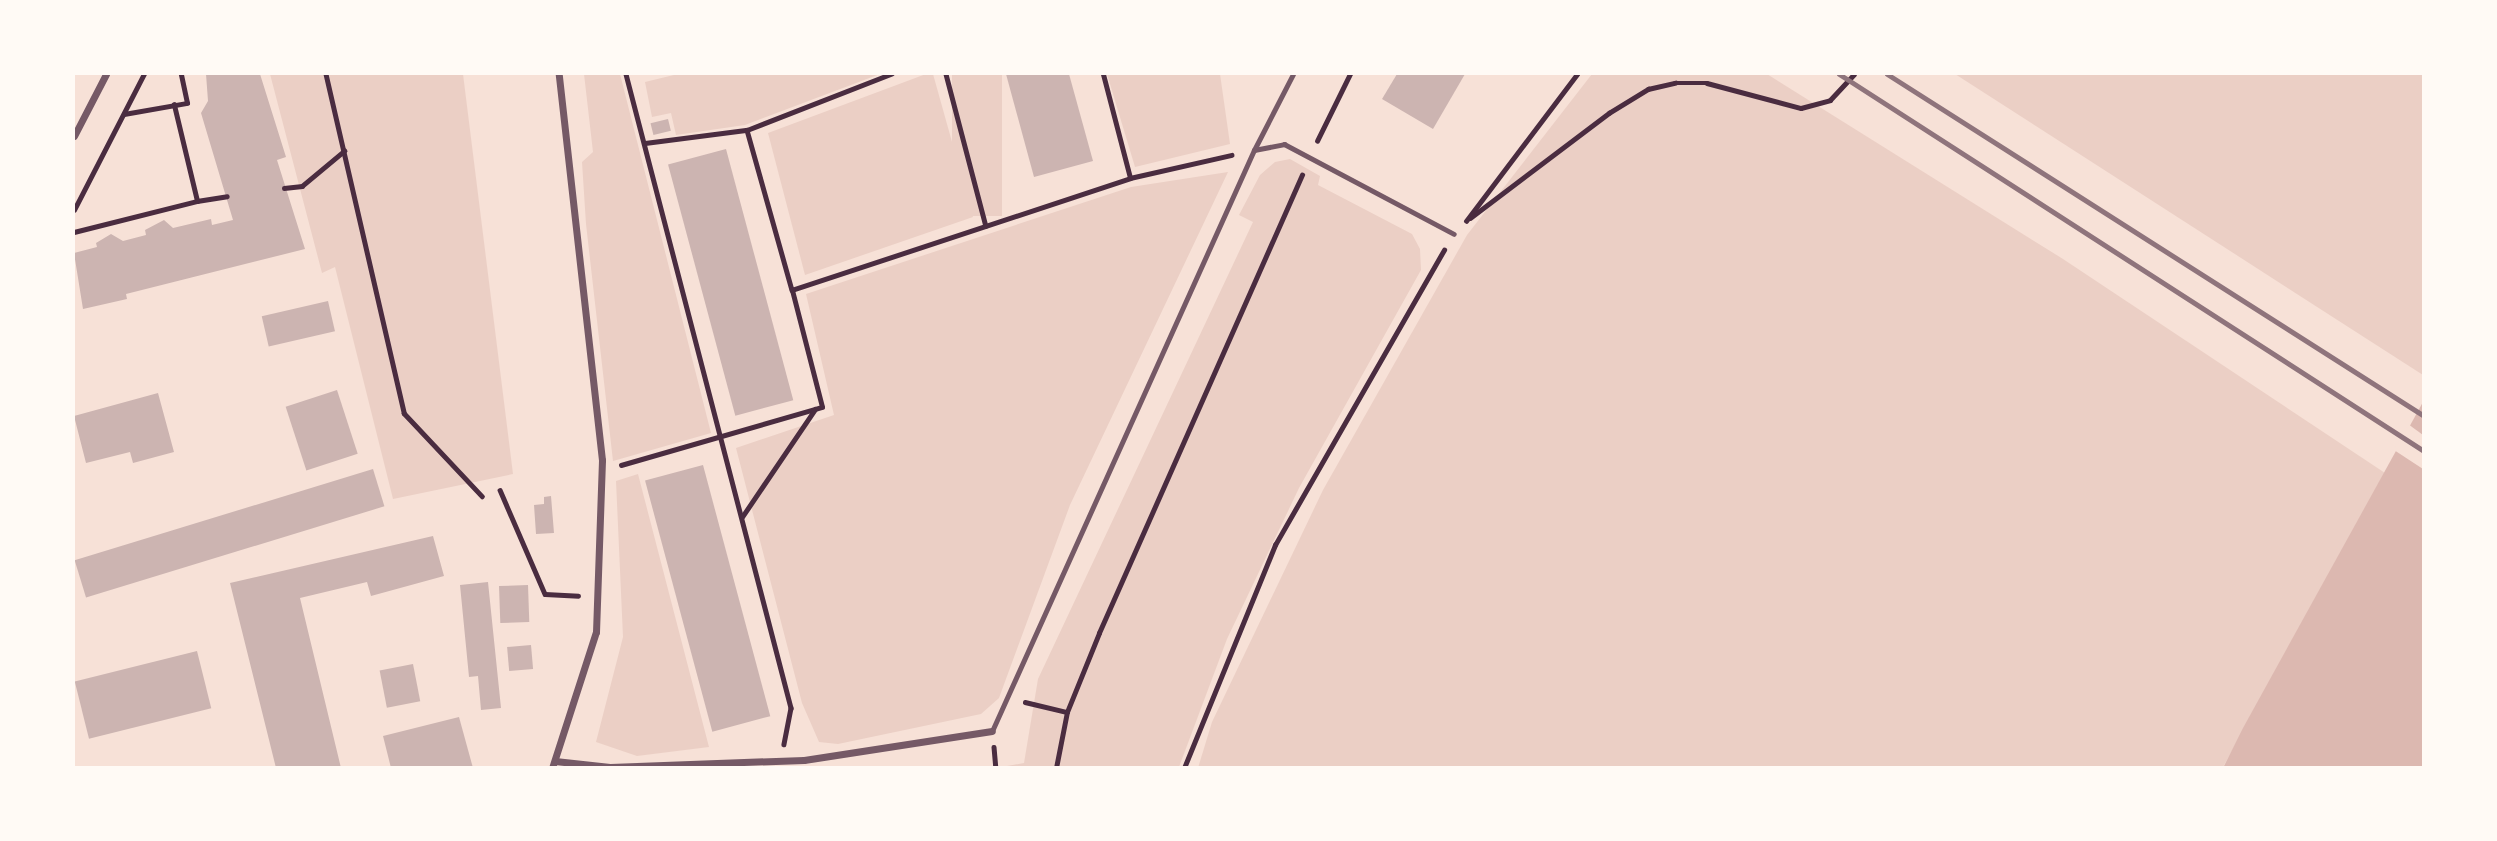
<!DOCTYPE html>
<html>
<head>
<meta charset="utf-8">
<style>
	body { margin:0 }
	#map { position:relative; width:2497px; height:841px; overflow:hidden; background:#f7e1d7; font-family:"Fira Sans Condensed",sans-serif }
	div>[style] { position:absolute }
	.green>* { inset:0; background:#ebcfc5; transform-origin:0 0 }
	.water>* { inset:0; background:#dcb8b0 }
	.pier>* { inset:0; background:#f7e1d7 }
	.building>* { inset:0; background:#ccb4b1; transform-origin:0 0 }
	.path>* { height:4.5px; margin:-2.25px; padding:0 2.25px; transform-origin:2.25px; border-radius:2.25px; background:#4a2c40 }
	.service>* { height:5px; margin:-2.5px; padding:0 2.5px; transform-origin:2.5px; border-radius:2.5px; background:#755966 }
	.minor>* { height:7px; margin:-3.5px; padding:0 3.5px; transform-origin:3.5px; border-radius:3.5px; background:#755966 }
	.rail>* { height:5px; margin:-2.5px; padding:0 2.5px; transform-origin:2.5px; border-radius:2.5px; background:#8f747c }
	span { translate:-50% -50%; white-space:nowrap; text-align:center; line-height:1.15; -webkit-text-stroke:7px #fffaf5; paint-order:stroke }
	.frame { position:absolute; inset:0; border:75px solid #fffaf5; pointer-events:none }
</style>
</head>
<body>
<div id="map">
	<div class="green">
		<div style="clip-path:polygon(270px 74px,463px 74px,513px 474px,393px 499px,335px 267px,322px 273px)"></div>
		<div style="clip-path:polygon(584px 74px,620px 74px,711px 433px,613px 461px,586px 224px,582px 162px,593px 152px)"></div>
		<div style="clip-path:polygon(678px 74px,880px 74px,745px 125px,676px 135px,671px 113px,652px 117px,645px 82px)"></div>
		<div style="clip-path:polygon(926px 74px,933px 74px,973px 217px,805px 275px,768px 133px)"></div>
		<div style="left:952px;top:74px;width:50px;height:142px"></div>
		<div style="clip-path:polygon(1107px 74px,1220px 74px,1230px 144px,1135px 167px)"></div>
		<div style="clip-path:polygon(1592px 74px,1767px 74px,2063px 259px,2385px 473px,2223px 767px,1198px 768px,1212px 722px,1323px 490px,1467px 235px)"></div>
		<div style="clip-path:polygon(1955px 74px,2423px 74px,2423px 375px)"></div>
		<div style="clip-path:polygon(1290px 159px,1320px 176px,1318px 185px,1412px 234px,1420px 249px,1421px 270px,1299px 488px,1227px 639px,1179px 767px,996px 768px,1024px 763px,1038px 679px,1253px 222px,1239px 215px,1260px 175px,1275px 162px)"></div>
		<div style="clip-path:polygon(1228px 172px,1070px 505px,999px 698px,981px 714px,838px 744px,819px 742px,802px 703px,736px 448px,834px 415px,806px 294px,1131px 187px)"></div>
		<div style="clip-path:polygon(638px 474px,709px 747px,637px 756px,596px 742px,623px 637px,616px 481px)"></div>
	</div>
	<div class="water">
		<div style="clip-path:polygon(2423px 402px,2423px 767px,2223px 768px,2243px 728px)"></div>
	</div>
	<div class="pier">
		<div style="clip-path:polygon(2408px 424px,2423px 435px,2423px 469px,2394px 450px)"></div>
	</div>
	<div class="building">
		<div style="clip-path:polygon(206px 74px,260px 74px,286px 157px,277px 160px,305px 249px,126px 294px,127px 299px,83px 309px,74px 253px,97px 247px,96px 243px,111px 234px,123px 241px,146px 235px,145px 230px,164px 220px,173px 228px,211px 219px,212px 225px,233px 220px,201px 113px,208px 101px)"></div>
		<div style="clip-path:polygon(1006px 74px,1069px 74px,1093px 161px,1034px 177px)"></div>
		<div style="clip-path:polygon(1397px 74px,1465px 74px,1433px 129px,1382px 99px)"></div>
		<div style="left:668px;top:119px;width:12px;height:18px;rotate:76deg"></div>
		<div style="left:726px;top:149px;width:260px;height:60px;rotate:75deg"></div>
		<div style="left:328px;top:301px;width:31px;height:68px;rotate:77deg"></div>
		<div style="left:337px;top:390px;width:67px;height:54px;rotate:72deg"></div>
		<div style="clip-path:polygon(158px 393px,174px 452px,133px 463px,130px 452px,86px 463px,74px 416px)"></div>
		<div style="left:703px;top:465px;width:260px;height:60px;rotate:75deg"></div>
		<div style="left:373px;top:469px;width:39px;height:312px;rotate:73deg"></div>
		<div style="clip-path:polygon(551px 496px,554px 533px,536px 534px,534px 505px,544px 504px,544px 497px)"></div>
		<div style="clip-path:polygon(433px 536px,444px 576px,371px 596px,367px 582px,300px 598px,341px 768px,276px 768px,230px 583px)"></div>
		<div style="clip-path:polygon(488px 582px,501px 708px,481px 710px,478px 676px,469px 677px,460px 585px)"></div>
		<div style="left:528px;top:585px;width:37px;height:29px;rotate:88deg"></div>
		<div style="left:531px;top:645px;width:24px;height:24px;rotate:85deg"></div>
		<div style="left:197px;top:651px;width:59px;height:126px;rotate:76deg"></div>
		<div style="left:413px;top:664px;width:38px;height:34px;rotate:79deg"></div>
		<div style="clip-path:polygon(459px 717px,473px 768px,391px 768px,383px 736px)"></div>
	</div>
	<div class="path">
		<div style="left:326px;top:74px;width:348px;rotate:77deg"></div>
		<div style="left:404px;top:413px;width:114px;rotate:46.8deg"></div>
		<div style="left:626px;top:74px;width:655px;rotate:75.41deg"></div>
		<div style="left:791px;top:708px;width:37px;rotate:101deg"></div>
		<div style="left:946px;top:74px;width:157px;rotate:75.3deg"></div>
		<div style="left:124px;top:114px;width:64px;rotate:-9.9deg"></div>
		<div style="left:187px;top:103px;width:30px;rotate:-102deg"></div>
		<div style="left:747px;top:130px;width:166px;rotate:74.3deg"></div>
		<div style="left:1317px;top:141px;width:75px;rotate:-63.8deg"></div>
		<div style="left:645px;top:143px;width:103px;rotate:-7.3deg"></div>
		<div style="left:747px;top:130px;width:155px;rotate:-21.3deg"></div>
		<div style="left:1130px;top:178px;width:104px;rotate:-12.8deg"></div>
		<div style="left:284px;top:188px;width:18px;rotate:-6deg"></div>
		<div style="left:302px;top:186px;width:55px;rotate:-39.8deg"></div>
		<div style="left:197px;top:201px;width:30px;rotate:-9deg"></div>
		<div style="left:74px;top:210px;width:153px;rotate:-62.8deg"></div>
		<div style="left:1470px;top:218px;width:174px;rotate:-37.1deg"></div>
		<div style="left:1609px;top:113px;width:46px;rotate:-31.6deg"></div>
		<div style="left:1648px;top:89px;width:28px;rotate:-13deg"></div>
		<div style="left:1675px;top:83px;width:32px"></div>
		<div style="left:1707px;top:83px;width:97px;rotate:14.9deg"></div>
		<div style="left:1801px;top:108px;width:30px;rotate:-15deg"></div>
		<div style="left:1830px;top:100px;width:35px;rotate:-47deg"></div>
		<div style="left:1466px;top:221px;width:184px;rotate:-52.9deg"></div>
		<div style="left:74px;top:232px;width:127px;rotate:-14.1deg"></div>
		<div style="left:197px;top:201px;width:99px;rotate:-103.5deg"></div>
		<div style="left:621px;top:465px;width:209px;rotate:-16.1deg"></div>
		<div style="left:822px;top:407px;width:121px;rotate:-104.4deg"></div>
		<div style="left:792px;top:290px;width:356px;rotate:-18.3deg"></div>
		<div style="left:1130px;top:178px;width:107px;rotate:-104.6deg"></div>
		<div style="left:500px;top:490px;width:113px;rotate:66.6deg"></div>
		<div style="left:545px;top:594px;width:33px;rotate:3deg"></div>
		<div style="left:742px;top:517px;width:130px;rotate:-55.9deg"></div>
		<div style="left:1025px;top:702px;width:43px;rotate:13.4deg"></div>
		<div style="left:994px;top:747px;width:21px;rotate:85deg"></div>
		<div style="left:1056px;top:768px;width:57px;rotate:-78.9deg"></div>
		<div style="left:1067px;top:712px;width:85px;rotate:-67.9deg"></div>
		<div style="left:1099px;top:633px;width:501px;rotate:-66.1deg"></div>
		<div style="left:1184px;top:768px;width:241px;rotate:-67.8deg"></div>
		<div style="left:1275px;top:545px;width:340px;rotate:-60.2deg"></div>
	</div>
	<div class="service">
		<div style="left:1254px;top:150px;width:31px;rotate:-11deg"></div>
		<div style="left:1284px;top:144px;width:192px;rotate:27.9deg"></div>
		<div style="left:992px;top:731px;width:637px;rotate:-65.73deg"></div>
		<div style="left:1254px;top:150px;width:85px;rotate:-62.8deg"></div>
	</div>
	<div class="minor">
		<div style="left:74px;top:136px;width:70px;rotate:-62.7deg"></div>
		<div style="left:555px;top:761px;width:55px;rotate:6.2deg"></div>
		<div style="left:610px;top:767px;width:194px;rotate:-2.1deg"></div>
		<div style="left:804px;top:760px;width:190px;rotate:-8.8deg"></div>
		<div style="left:552px;top:768px;width:143px;rotate:-72.1deg"></div>
		<div style="left:596px;top:632px;width:172px;rotate:-88deg"></div>
		<div style="left:602px;top:460px;width:388px;rotate:-96.4deg"></div>
	</div>
	<div class="rail">
		<div style="left:1839px;top:74px;width:696px;rotate:32.8deg"></div>
		<div style="left:1887px;top:74px;width:637px;rotate:32.49deg"></div>
	</div>
	<div class="frame"></div>
</div>
</body>
</html>
